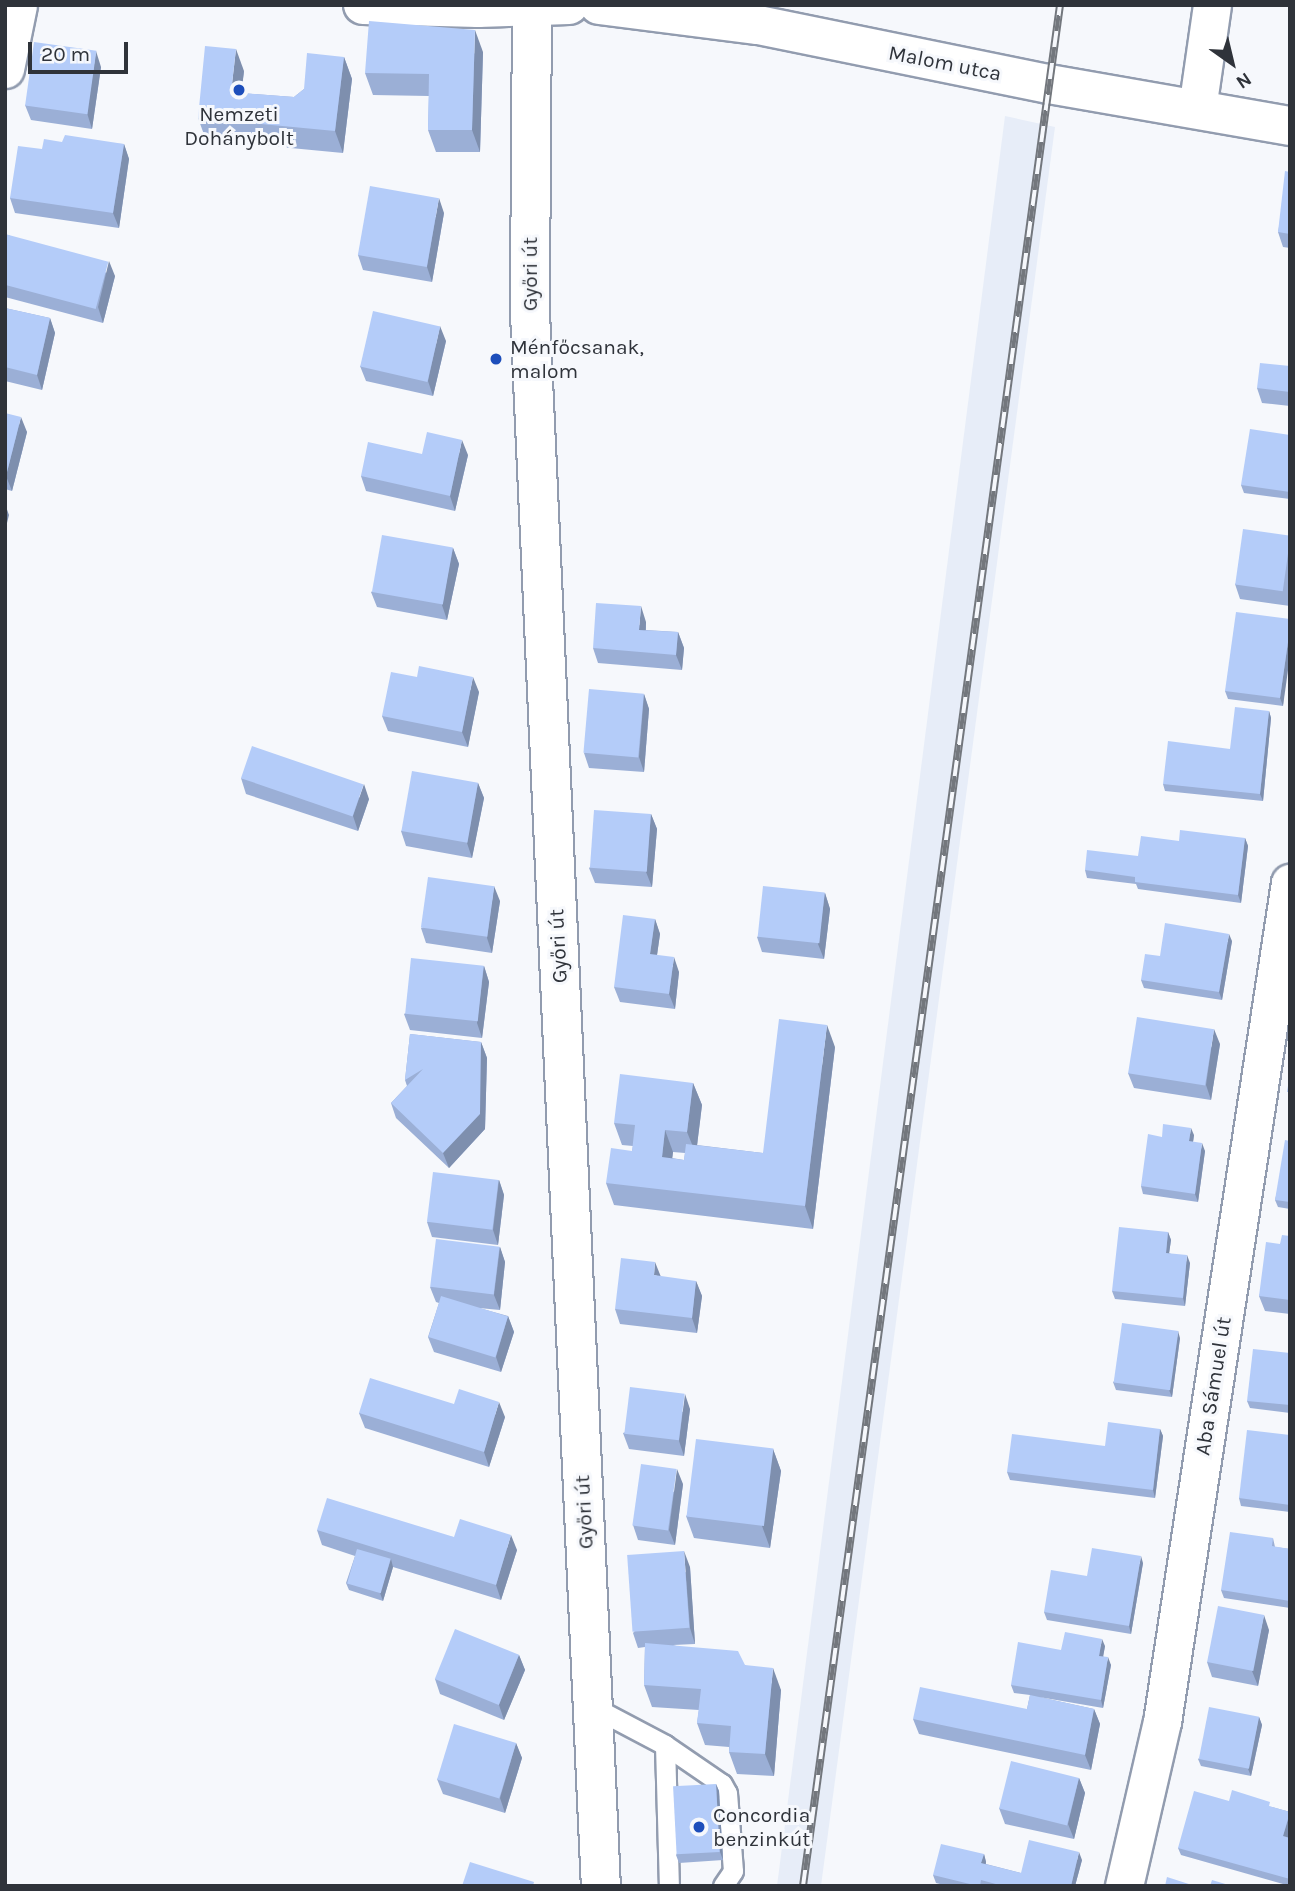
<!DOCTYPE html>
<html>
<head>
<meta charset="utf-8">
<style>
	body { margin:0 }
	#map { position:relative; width:1295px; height:1891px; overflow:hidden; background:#f6f8fc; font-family:Karla,sans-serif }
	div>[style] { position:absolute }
	.built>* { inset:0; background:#e7edf8 }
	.roads { filter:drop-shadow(2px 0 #929caf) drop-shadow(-2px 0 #929caf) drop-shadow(0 2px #929caf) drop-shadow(0 -2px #929caf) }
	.service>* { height:19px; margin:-9.5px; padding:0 9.5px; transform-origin:9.5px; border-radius:9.5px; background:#fff }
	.minor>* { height:37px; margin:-18.5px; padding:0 18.5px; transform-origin:18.5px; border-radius:18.5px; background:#fff }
	.tertiary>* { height:38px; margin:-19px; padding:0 19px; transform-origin:19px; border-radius:19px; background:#fff }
	.secondary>* { height:38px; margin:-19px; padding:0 19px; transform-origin:19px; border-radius:19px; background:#fff }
	.rail>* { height:8px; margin-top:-4px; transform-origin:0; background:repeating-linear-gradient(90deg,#f6f8fc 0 16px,#73777d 0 32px); box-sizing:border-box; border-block:2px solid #73777d }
	.wall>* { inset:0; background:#9bafd6 }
	.shaded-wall>* { inset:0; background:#7e8fae }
	.building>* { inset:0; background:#b4ccf9; transform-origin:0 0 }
	.dots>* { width:19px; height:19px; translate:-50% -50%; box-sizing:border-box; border:4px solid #f6f8fc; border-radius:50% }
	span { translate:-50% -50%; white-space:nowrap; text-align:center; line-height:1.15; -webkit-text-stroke:6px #f6f8fc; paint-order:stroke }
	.street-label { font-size:21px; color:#2f333a }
	.poi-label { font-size:21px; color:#2f333a }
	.left { translate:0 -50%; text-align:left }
	.frame { position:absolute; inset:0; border:7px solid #2f333a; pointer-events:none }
	.north { position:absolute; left:1197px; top:28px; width:70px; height:70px; -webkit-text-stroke:5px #f6f8fc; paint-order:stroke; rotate:146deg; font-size:19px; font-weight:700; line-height:28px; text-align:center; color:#2f333a }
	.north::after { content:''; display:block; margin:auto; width:24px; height:32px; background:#2f333a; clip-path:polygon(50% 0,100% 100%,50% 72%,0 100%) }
	.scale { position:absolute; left:28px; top:42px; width:100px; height:32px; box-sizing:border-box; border:4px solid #2f333a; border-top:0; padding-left:9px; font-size:21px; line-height:24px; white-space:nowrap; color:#2f333a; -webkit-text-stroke:5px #f6f8fc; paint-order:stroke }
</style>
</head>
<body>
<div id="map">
	<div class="built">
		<div style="clip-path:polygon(1005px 116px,1055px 127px,821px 1886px,777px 1886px)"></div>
	</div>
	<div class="roads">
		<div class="service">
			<div style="left:593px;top:1707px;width:81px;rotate:27.8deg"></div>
			<div style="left:665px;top:1745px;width:69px;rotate:34.4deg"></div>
			<div style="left:722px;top:1784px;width:10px;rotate:61deg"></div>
			<div style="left:727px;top:1793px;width:78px;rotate:85.6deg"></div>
			<div style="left:733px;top:1871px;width:18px;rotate:124deg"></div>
			<div style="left:665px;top:1745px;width:141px;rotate:88.4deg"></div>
		</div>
		<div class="minor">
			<div style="left:5px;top:69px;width:65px;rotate:-78.5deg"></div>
			<div style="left:1197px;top:109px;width:105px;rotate:-81.8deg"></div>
			<div style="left:1124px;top:1886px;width:168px;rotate:-77deg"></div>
			<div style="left:1162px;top:1722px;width:849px;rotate:-81.33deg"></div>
		</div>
		<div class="tertiary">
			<div style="left:532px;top:5px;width:308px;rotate:90.4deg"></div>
			<div style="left:530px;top:313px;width:1575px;rotate:87.42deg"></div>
		</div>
		<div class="secondary">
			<div style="left:363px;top:5px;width:115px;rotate:1.5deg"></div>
			<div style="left:478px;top:8px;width:91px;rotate:-1.9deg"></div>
			<div style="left:599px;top:5px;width:160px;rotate:7.2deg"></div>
			<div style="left:758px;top:25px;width:297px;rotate:11.5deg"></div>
			<div style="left:1049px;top:84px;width:245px;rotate:9.9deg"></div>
		</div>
	</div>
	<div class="rail">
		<div style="left:803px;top:1886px;width:1898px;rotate:-82.22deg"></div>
	</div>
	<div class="wall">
		<div style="clip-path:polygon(483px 52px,480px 152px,436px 152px,428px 130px,429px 96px,373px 95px,365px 73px)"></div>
		<div style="clip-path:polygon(344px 57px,352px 79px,343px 153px,206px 140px,198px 118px,244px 71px,241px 93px,294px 97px)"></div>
		<div style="clip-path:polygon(101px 67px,92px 129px,31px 120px,25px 105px)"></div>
		<div style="clip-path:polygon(62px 142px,124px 144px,129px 159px,119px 228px,15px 213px,10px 198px,42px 149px)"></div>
		<div style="clip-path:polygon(1290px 172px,1290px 248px,1283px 247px,1278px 232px)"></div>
		<div style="clip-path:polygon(444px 213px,432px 282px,363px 270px,358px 255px)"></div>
		<div style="clip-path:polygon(5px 234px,115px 276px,103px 323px,5px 297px)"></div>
		<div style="clip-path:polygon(5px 308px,50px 318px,55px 333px,42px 390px,5px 381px)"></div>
		<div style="clip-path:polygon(446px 341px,433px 396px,366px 381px,360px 366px)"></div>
		<div style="clip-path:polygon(1290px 365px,1290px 406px,1262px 403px,1257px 388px)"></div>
		<div style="clip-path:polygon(5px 413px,27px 432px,12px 491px,5px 489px)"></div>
		<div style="clip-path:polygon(1290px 435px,1290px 499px,1244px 493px,1241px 485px)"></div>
		<div style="clip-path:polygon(422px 454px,468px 455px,455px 511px,366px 491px,361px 476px)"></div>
		<div style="clip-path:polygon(1290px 536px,1290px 606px,1240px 599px,1235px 584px)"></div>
		<div style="clip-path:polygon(453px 548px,459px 564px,447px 620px,377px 607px,371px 592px)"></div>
		<div style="clip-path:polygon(1290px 619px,1283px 706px,1228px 699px,1225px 691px)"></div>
		<div style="clip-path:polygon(646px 622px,646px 630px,678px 632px,684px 648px,682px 670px,598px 663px,593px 648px)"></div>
		<div style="clip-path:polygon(417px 677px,479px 692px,468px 747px,388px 731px,382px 716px)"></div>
		<div style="clip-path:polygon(644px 694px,649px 709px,644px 772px,589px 768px,584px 753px)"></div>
		<div style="clip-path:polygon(1269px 711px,1271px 718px,1263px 801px,1165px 791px,1163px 784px,1230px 749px)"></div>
		<div style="clip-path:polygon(241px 778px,369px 799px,358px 831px,246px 794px)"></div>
		<div style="clip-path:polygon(478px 783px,484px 798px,472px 858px,406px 846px,401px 831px)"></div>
		<div style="clip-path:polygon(651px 814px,657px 829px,652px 887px,595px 883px,589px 868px)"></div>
		<div style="clip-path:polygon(1245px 838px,1248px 846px,1241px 903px,1138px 889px,1136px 884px,1087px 878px,1085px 870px,1138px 856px)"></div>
		<div style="clip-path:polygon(825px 893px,830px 909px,824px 959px,762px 952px,757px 937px)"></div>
		<div style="clip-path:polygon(500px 901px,492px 953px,426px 943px,421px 928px)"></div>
		<div style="clip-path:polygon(655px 919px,660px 934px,657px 955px,679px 972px,675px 1009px,620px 1002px,614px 987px)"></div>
		<div style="clip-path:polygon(1232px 941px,1222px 1000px,1144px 988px,1141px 980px,1160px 956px)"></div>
		<div style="clip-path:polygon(484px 966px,489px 982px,482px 1038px,410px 1030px,404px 1014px)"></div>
		<div style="clip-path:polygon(410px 1034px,481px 1042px,487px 1058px,485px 1129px,449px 1168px,396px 1118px,391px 1103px,407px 1086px,405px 1080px)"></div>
		<div style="clip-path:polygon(1220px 1044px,1211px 1100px,1134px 1088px,1128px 1073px)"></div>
		<div style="clip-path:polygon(evenodd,835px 1047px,813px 1229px,614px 1205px,606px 1183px,632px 1151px,633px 1146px,622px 1145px,614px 1123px,693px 1083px,702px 1105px,697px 1145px,763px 1153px,835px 1047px,673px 1152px,685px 1153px,684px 1160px,672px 1158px,673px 1152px)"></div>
		<div style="clip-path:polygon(1194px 1135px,1193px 1142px,1205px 1151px,1198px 1202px,1143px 1194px,1141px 1186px,1162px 1137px)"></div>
		<div style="clip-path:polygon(1290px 1141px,1290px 1209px,1278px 1207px,1275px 1200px)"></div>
		<div style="clip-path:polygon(499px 1180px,504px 1195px,498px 1245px,432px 1237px,427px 1222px)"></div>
		<div style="clip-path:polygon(1168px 1232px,1171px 1240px,1169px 1253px,1190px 1263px,1185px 1306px,1115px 1299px,1112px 1291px)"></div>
		<div style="clip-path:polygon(1290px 1236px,1290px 1314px,1265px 1311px,1259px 1296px,1280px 1244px)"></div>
		<div style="clip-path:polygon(500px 1247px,505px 1262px,500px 1310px,479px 1308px,508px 1316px,514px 1332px,501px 1372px,434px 1352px,428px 1337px,439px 1303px,436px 1302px,430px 1287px)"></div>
		<div style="clip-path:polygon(696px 1281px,702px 1296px,697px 1333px,620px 1324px,615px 1309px)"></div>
		<div style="clip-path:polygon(1180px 1338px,1172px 1397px,1116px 1390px,1113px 1382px)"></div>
		<div style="clip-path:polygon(1290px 1353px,1290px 1413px,1250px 1408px,1247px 1401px)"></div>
		<div style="clip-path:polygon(454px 1404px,505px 1417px,489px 1467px,365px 1428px,359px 1413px)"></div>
		<div style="clip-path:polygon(690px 1409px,684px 1456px,629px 1449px,623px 1433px)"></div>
		<div style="clip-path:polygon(1160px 1429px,1163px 1436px,1155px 1498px,1010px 1480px,1007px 1472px,1105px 1446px)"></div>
		<div style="clip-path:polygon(1290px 1435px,1290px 1512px,1241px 1506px,1239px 1498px)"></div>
		<div style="clip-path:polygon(773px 1449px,781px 1471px,770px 1548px,694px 1538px,686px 1516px)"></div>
		<div style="clip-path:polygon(683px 1484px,675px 1545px,638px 1540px,633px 1525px)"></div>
		<div style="clip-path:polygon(317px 1530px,454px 1537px,517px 1550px,501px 1600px,393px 1567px,383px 1601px,349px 1590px,346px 1583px,355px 1556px,322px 1545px)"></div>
		<div style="clip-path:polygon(1273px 1538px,1275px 1547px,1290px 1549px,1290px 1608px,1224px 1598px,1221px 1590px)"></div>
		<div style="clip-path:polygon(1143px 1563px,1131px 1634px,1047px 1620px,1044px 1612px,1087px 1576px)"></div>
		<div style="clip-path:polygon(690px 1567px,695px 1644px,673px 1645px,745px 1665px,781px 1690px,774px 1776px,737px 1774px,729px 1752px,729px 1747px,705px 1745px,697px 1723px,699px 1710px,652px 1707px,644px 1685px,645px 1647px,638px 1648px,633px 1633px)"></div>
		<div style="clip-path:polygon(1269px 1630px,1258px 1686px,1212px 1677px,1207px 1662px)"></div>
		<div style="clip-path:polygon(1105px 1646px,1103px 1656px,1111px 1665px,1103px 1708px,1039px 1697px,1094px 1709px,1100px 1724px,1091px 1770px,919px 1734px,913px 1719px,1027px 1709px,1030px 1695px,1014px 1693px,1011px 1685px,1061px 1650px)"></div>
		<div style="clip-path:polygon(519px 1655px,525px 1670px,504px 1720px,440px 1694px,435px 1679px)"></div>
		<div style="clip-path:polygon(1259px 1717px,1262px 1725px,1251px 1776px,1201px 1766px,1198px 1759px)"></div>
		<div style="clip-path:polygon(516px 1743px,522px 1758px,505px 1813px,443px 1794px,437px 1779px)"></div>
		<div style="clip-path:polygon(1079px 1778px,1085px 1793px,1074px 1839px,1005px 1824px,999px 1808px)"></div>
		<div style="clip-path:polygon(716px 1784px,719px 1791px,723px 1860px,679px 1863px,676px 1855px)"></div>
		<div style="clip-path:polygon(1229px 1801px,1272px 1807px,1290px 1812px,1290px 1831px,1288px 1837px,1290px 1838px,1290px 1886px,1181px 1855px,1178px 1848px)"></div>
		<div style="clip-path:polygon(984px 1854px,986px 1862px,986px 1864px,1021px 1873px,1082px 1860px,1075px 1886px,948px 1886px,936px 1883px,933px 1875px)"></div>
	</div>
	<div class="shaded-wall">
		<div style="clip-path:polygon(475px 30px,483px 52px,480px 152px,472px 130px)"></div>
		<div style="clip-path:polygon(236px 49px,244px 71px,240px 106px,232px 84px)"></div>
		<div style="clip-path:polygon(96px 51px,101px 67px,92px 129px,87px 113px)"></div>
		<div style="clip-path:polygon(344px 57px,352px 79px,343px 153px,335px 131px)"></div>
		<div style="clip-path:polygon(124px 144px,129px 159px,119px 228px,113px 213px)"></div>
		<div style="clip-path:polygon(439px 198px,444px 213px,432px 282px,427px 267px)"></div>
		<div style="clip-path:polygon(109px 261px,115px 276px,103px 323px,98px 307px)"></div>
		<div style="clip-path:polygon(50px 318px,55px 333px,42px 390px,37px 375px)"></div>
		<div style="clip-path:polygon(440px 326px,446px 341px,433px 396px,428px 381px)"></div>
		<div style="clip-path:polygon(21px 417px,27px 432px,12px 491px,6px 476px)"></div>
		<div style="clip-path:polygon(462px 440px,468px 455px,455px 511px,450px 496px)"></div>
		<div style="clip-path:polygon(5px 504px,9px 515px,5px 531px)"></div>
		<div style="clip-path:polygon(453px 548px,459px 564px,447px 620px,442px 605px)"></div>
		<div style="clip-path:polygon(641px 606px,646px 622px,645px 645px,639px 630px)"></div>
		<div style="clip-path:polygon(1290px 628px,1290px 656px,1283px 706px,1280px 698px)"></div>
		<div style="clip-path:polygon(678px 632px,684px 648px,682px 670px,676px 655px)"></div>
		<div style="clip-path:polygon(473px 677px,479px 692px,468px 747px,462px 732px)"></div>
		<div style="clip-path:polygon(644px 694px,649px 709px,644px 772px,639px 757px)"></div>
		<div style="clip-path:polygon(1269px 711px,1271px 718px,1263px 801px,1260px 794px)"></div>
		<div style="clip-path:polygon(478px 783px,484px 798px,472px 858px,467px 843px)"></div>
		<div style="clip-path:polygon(364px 784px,369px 799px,358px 831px,353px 816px)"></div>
		<div style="clip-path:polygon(651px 814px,657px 829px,652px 887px,646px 872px)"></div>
		<div style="clip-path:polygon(1245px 838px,1248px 846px,1241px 903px,1238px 895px)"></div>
		<div style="clip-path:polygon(494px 886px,500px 901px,492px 953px,487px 938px)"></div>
		<div style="clip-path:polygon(825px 893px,830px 909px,824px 959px,818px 944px)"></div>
		<div style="clip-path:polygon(655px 919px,660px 934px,655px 969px,650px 954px)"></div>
		<div style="clip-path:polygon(1229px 934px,1232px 941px,1222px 1000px,1219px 992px)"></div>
		<div style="clip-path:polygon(674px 957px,679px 972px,675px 1009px,669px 994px)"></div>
		<div style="clip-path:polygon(484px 966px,489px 982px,482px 1038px,477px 1023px)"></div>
		<div style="clip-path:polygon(827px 1025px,835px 1047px,813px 1229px,805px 1206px)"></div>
		<div style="clip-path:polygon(1214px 1029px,1220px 1044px,1211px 1100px,1206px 1085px)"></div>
		<div style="clip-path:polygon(481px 1042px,487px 1058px,485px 1129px,449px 1168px,443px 1153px)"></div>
		<div style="clip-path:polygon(693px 1083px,702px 1105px,696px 1154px,687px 1132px)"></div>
		<div style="clip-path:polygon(1191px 1128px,1194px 1135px,1192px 1149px,1189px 1141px)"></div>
		<div style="clip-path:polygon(665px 1130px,673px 1152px,670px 1179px,662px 1157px)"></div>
		<div style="clip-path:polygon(1202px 1143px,1205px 1151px,1198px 1202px,1195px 1194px)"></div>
		<div style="clip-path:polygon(499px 1180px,504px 1195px,498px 1245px,493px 1230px)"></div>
		<div style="clip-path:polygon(1168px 1232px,1171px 1240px,1168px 1261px,1166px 1253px)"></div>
		<div style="clip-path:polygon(500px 1247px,505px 1262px,500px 1310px,494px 1295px)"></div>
		<div style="clip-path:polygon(1187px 1255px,1190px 1263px,1185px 1306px,1183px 1298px)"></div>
		<div style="clip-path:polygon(655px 1262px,661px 1277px,654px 1275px)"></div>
		<div style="clip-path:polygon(696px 1281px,702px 1296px,697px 1333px,692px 1318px)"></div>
		<div style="clip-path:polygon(508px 1316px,514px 1332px,501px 1372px,496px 1357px)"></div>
		<div style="clip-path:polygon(1178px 1331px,1180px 1338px,1172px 1397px,1169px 1390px)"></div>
		<div style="clip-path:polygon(685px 1394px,690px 1409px,684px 1456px,679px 1441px)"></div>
		<div style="clip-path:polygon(499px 1402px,505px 1417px,489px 1467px,484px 1452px)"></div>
		<div style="clip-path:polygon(1160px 1429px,1163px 1436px,1155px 1498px,1153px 1490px)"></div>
		<div style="clip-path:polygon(773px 1449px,781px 1471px,770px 1548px,762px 1526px)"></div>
		<div style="clip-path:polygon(677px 1469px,683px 1484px,675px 1545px,669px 1530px)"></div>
		<div style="clip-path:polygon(511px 1535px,517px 1550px,501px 1600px,496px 1585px)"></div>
		<div style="clip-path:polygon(684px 1551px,690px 1567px,695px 1644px,690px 1628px)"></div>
		<div style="clip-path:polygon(1141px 1556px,1143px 1563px,1131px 1634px,1129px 1626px)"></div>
		<div style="clip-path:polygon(391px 1559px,393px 1567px,383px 1601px,380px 1593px)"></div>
		<div style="clip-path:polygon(1264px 1615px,1269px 1630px,1258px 1686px,1252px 1671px)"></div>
		<div style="clip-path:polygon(1102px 1639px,1105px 1646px,1102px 1663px,1099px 1656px)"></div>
		<div style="clip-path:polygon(519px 1655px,525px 1670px,504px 1720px,499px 1705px)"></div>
		<div style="clip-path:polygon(1108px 1657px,1111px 1665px,1103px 1708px,1101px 1700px)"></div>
		<div style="clip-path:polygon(773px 1668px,781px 1690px,774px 1776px,765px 1754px)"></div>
		<div style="clip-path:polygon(1094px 1709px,1100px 1724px,1091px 1770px,1085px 1755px)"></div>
		<div style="clip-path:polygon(1259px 1717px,1262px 1725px,1251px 1776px,1248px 1769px)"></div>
		<div style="clip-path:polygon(516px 1743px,522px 1758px,505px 1813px,500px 1798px)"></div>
		<div style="clip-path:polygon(1079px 1778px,1085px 1793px,1074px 1839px,1068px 1824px)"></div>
		<div style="clip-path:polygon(716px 1784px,719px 1791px,723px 1860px,720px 1852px)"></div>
		<div style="clip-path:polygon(1290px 1813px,1290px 1831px,1286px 1844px,1283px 1836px)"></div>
		<div style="clip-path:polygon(1079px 1852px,1082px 1860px,1075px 1886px,1071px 1886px)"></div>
		<div style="clip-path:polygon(984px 1854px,986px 1862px,984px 1871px,981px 1863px)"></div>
	</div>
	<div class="building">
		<div style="clip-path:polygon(369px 21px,475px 30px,472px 130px,428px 130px,429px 74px,365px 73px)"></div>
		<div style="left:34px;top:42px;width:63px;height:64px;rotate:8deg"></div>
		<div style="clip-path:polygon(205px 46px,236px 49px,232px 84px,242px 93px,294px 97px,304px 89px,307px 53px,344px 57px,335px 131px,198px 118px)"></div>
		<div style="clip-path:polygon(65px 135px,124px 144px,113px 213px,10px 198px,18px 146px,42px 149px,44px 139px,62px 142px)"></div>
		<div style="clip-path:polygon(1285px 171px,1290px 172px,1290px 234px,1278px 232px)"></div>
		<div style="left:370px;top:186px;width:70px;height:70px;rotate:10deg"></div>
		<div style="left:5px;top:234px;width:107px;height:49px;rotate:15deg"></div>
		<div style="clip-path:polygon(5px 308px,50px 318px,37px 375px,5px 367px)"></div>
		<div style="left:373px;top:311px;width:69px;height:57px;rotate:13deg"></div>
		<div style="clip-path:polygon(1260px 363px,1290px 366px,1290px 365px,1290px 392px,1257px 388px)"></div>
		<div style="clip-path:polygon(5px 413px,21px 417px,6px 476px,5px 475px)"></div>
		<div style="clip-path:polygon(1250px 429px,1290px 435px,1290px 492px,1241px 485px)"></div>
		<div style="clip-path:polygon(427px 432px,462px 440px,450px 496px,361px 476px,368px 442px,422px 454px)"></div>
		<div style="left:1243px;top:529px;width:48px;height:56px;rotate:8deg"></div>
		<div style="left:382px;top:535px;width:72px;height:58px;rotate:10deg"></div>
		<div style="clip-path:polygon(596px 603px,641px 606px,639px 630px,678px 632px,676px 655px,593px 648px)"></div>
		<div style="clip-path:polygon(1236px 612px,1290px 619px,1290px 628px,1280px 698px,1225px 691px)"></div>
		<div style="clip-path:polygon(419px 666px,473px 677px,462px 732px,382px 716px,391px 672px,417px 677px)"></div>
		<div style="left:589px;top:689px;width:55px;height:64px;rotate:5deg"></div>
		<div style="clip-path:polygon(1235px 707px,1269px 711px,1260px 794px,1163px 784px,1168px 741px,1230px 749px)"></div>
		<div style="left:252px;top:746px;width:118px;height:34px;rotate:19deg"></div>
		<div style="left:412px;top:771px;width:67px;height:61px;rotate:10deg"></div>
		<div style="left:594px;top:810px;width:57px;height:58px;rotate:4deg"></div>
		<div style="clip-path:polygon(1180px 830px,1245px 838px,1238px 895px,1135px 882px,1135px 877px,1085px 870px,1087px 850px,1138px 856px,1141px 836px,1179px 841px)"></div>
		<div style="left:428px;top:877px;width:67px;height:51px;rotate:8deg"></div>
		<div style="left:763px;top:886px;width:62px;height:51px;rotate:6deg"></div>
		<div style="clip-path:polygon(623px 915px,655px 919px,650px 954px,674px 957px,669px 994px,614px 987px)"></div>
		<div style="clip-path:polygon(1165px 923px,1229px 934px,1219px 992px,1141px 980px,1145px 954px,1160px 956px)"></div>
		<div style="left:411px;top:958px;width:73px;height:56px;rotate:6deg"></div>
		<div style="left:1137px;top:1017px;width:78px;height:57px;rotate:9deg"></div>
		<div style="clip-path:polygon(779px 1019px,827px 1025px,805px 1206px,606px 1183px,611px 1148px,632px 1151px,635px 1125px,614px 1123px,620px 1074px,693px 1083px,687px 1132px,665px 1130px,662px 1157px,684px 1160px,686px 1144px,763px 1153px)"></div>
		<div style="clip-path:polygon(410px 1034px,481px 1042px,480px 1114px,443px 1153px,391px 1103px,423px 1069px,405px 1080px)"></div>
		<div style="clip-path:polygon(1290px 1074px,1290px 1092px,1287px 1092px)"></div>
		<div style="clip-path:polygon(1163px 1124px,1191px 1128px,1189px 1141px,1202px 1143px,1195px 1194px,1141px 1186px,1148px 1134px,1162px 1137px)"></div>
		<div style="clip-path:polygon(1285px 1140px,1290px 1141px,1290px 1202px,1275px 1200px)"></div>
		<div style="left:433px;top:1172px;width:66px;height:50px;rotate:7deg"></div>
		<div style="clip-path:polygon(1119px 1227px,1168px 1232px,1166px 1253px,1187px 1255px,1183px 1298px,1112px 1291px)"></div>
		<div style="clip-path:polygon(1282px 1235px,1290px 1236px,1290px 1300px,1259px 1296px,1266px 1242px,1280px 1244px)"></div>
		<div style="left:436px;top:1239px;width:64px;height:48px;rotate:7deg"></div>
		<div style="clip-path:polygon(621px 1258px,655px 1262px,654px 1275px,696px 1281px,692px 1318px,615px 1309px)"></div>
		<div style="left:441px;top:1296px;width:70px;height:43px;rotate:17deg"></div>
		<div style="left:1122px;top:1323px;width:57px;height:60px;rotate:8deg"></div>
		<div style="clip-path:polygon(1253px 1349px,1290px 1353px,1290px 1405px,1247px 1401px)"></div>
		<div style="clip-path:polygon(370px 1378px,454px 1404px,459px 1389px,499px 1402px,484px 1452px,359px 1413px)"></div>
		<div style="left:630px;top:1387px;width:55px;height:47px;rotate:7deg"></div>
		<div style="clip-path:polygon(1108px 1422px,1160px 1429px,1153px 1490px,1007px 1472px,1012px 1434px,1105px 1446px)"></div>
		<div style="clip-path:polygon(1247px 1430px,1290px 1435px,1290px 1505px,1239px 1498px)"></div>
		<div style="left:696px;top:1439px;width:78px;height:78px;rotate:7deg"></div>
		<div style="left:641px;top:1464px;width:36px;height:62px;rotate:8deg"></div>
		<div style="clip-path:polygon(327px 1498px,454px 1537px,460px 1519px,511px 1535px,496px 1585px,317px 1530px)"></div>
		<div style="clip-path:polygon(1230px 1532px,1273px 1538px,1272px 1546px,1290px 1549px,1290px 1601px,1221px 1590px)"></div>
		<div style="clip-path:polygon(1092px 1548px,1141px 1556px,1129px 1626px,1044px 1612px,1051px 1570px,1087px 1576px)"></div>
		<div style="left:357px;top:1549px;width:35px;height:36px;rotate:16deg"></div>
		<div style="left:684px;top:1551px;width:77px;height:57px;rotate:86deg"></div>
		<div style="left:1218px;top:1606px;width:47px;height:57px;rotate:11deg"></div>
		<div style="left:455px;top:1629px;width:69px;height:54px;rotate:22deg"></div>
		<div style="clip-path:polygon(1065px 1632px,1102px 1639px,1099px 1656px,1108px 1657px,1101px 1700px,1011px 1685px,1018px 1642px,1061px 1650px)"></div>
		<div style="clip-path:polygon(645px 1643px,738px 1651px,745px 1665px,773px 1668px,765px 1754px,729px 1752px,731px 1726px,697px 1723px,701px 1689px,644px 1685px)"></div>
		<div style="clip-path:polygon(920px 1687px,1027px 1709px,1030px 1695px,1094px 1709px,1085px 1755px,913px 1719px)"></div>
		<div style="left:1209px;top:1707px;width:51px;height:53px;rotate:11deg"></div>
		<div style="left:454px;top:1724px;width:65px;height:58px;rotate:17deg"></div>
		<div style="left:1011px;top:1761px;width:70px;height:49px;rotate:14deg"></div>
		<div style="left:716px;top:1784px;width:68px;height:43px;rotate:87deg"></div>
		<div style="clip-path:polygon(1232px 1790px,1270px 1802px,1269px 1806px,1290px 1812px,1283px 1836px,1290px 1838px,1290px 1879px,1178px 1848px,1194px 1791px,1229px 1801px)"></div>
		<div style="clip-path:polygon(1029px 1840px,1079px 1852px,1071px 1886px,1003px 1886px,981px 1880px,980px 1886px,978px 1886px,933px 1875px,941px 1844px,984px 1854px,981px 1863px,1021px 1873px)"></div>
		<div style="clip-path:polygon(470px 1862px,534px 1882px,533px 1886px,462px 1886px)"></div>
		<div style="clip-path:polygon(1167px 1877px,1195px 1886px,1165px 1886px)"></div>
		<div style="clip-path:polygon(1212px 1880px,1232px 1886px,1210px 1886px)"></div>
	</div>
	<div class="dots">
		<div style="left:239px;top:90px;background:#1d4ebb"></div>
		<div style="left:496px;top:359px;background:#1d4ebb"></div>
		<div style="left:699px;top:1827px;background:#1d4ebb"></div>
	</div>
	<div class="street-label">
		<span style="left:945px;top:63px;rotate:11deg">Malom utca</span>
		<span style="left:530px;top:274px;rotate:-90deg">Győri út</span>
		<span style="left:558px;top:946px;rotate:-93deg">Győri út</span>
		<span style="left:1213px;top:1386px;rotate:-81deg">Aba Sámuel út</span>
		<span style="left:584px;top:1512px;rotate:-93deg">Győri út</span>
	</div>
	<div class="poi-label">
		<span style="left:239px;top:126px">Nemzeti<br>Dohánybolt</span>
		<span class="left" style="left:510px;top:359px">Ménfőcsanak,<br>malom</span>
		<span class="left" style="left:713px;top:1827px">Concordia<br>benzinkút</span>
	</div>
	<div class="frame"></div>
	<div class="north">N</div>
	<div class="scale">20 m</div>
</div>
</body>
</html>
